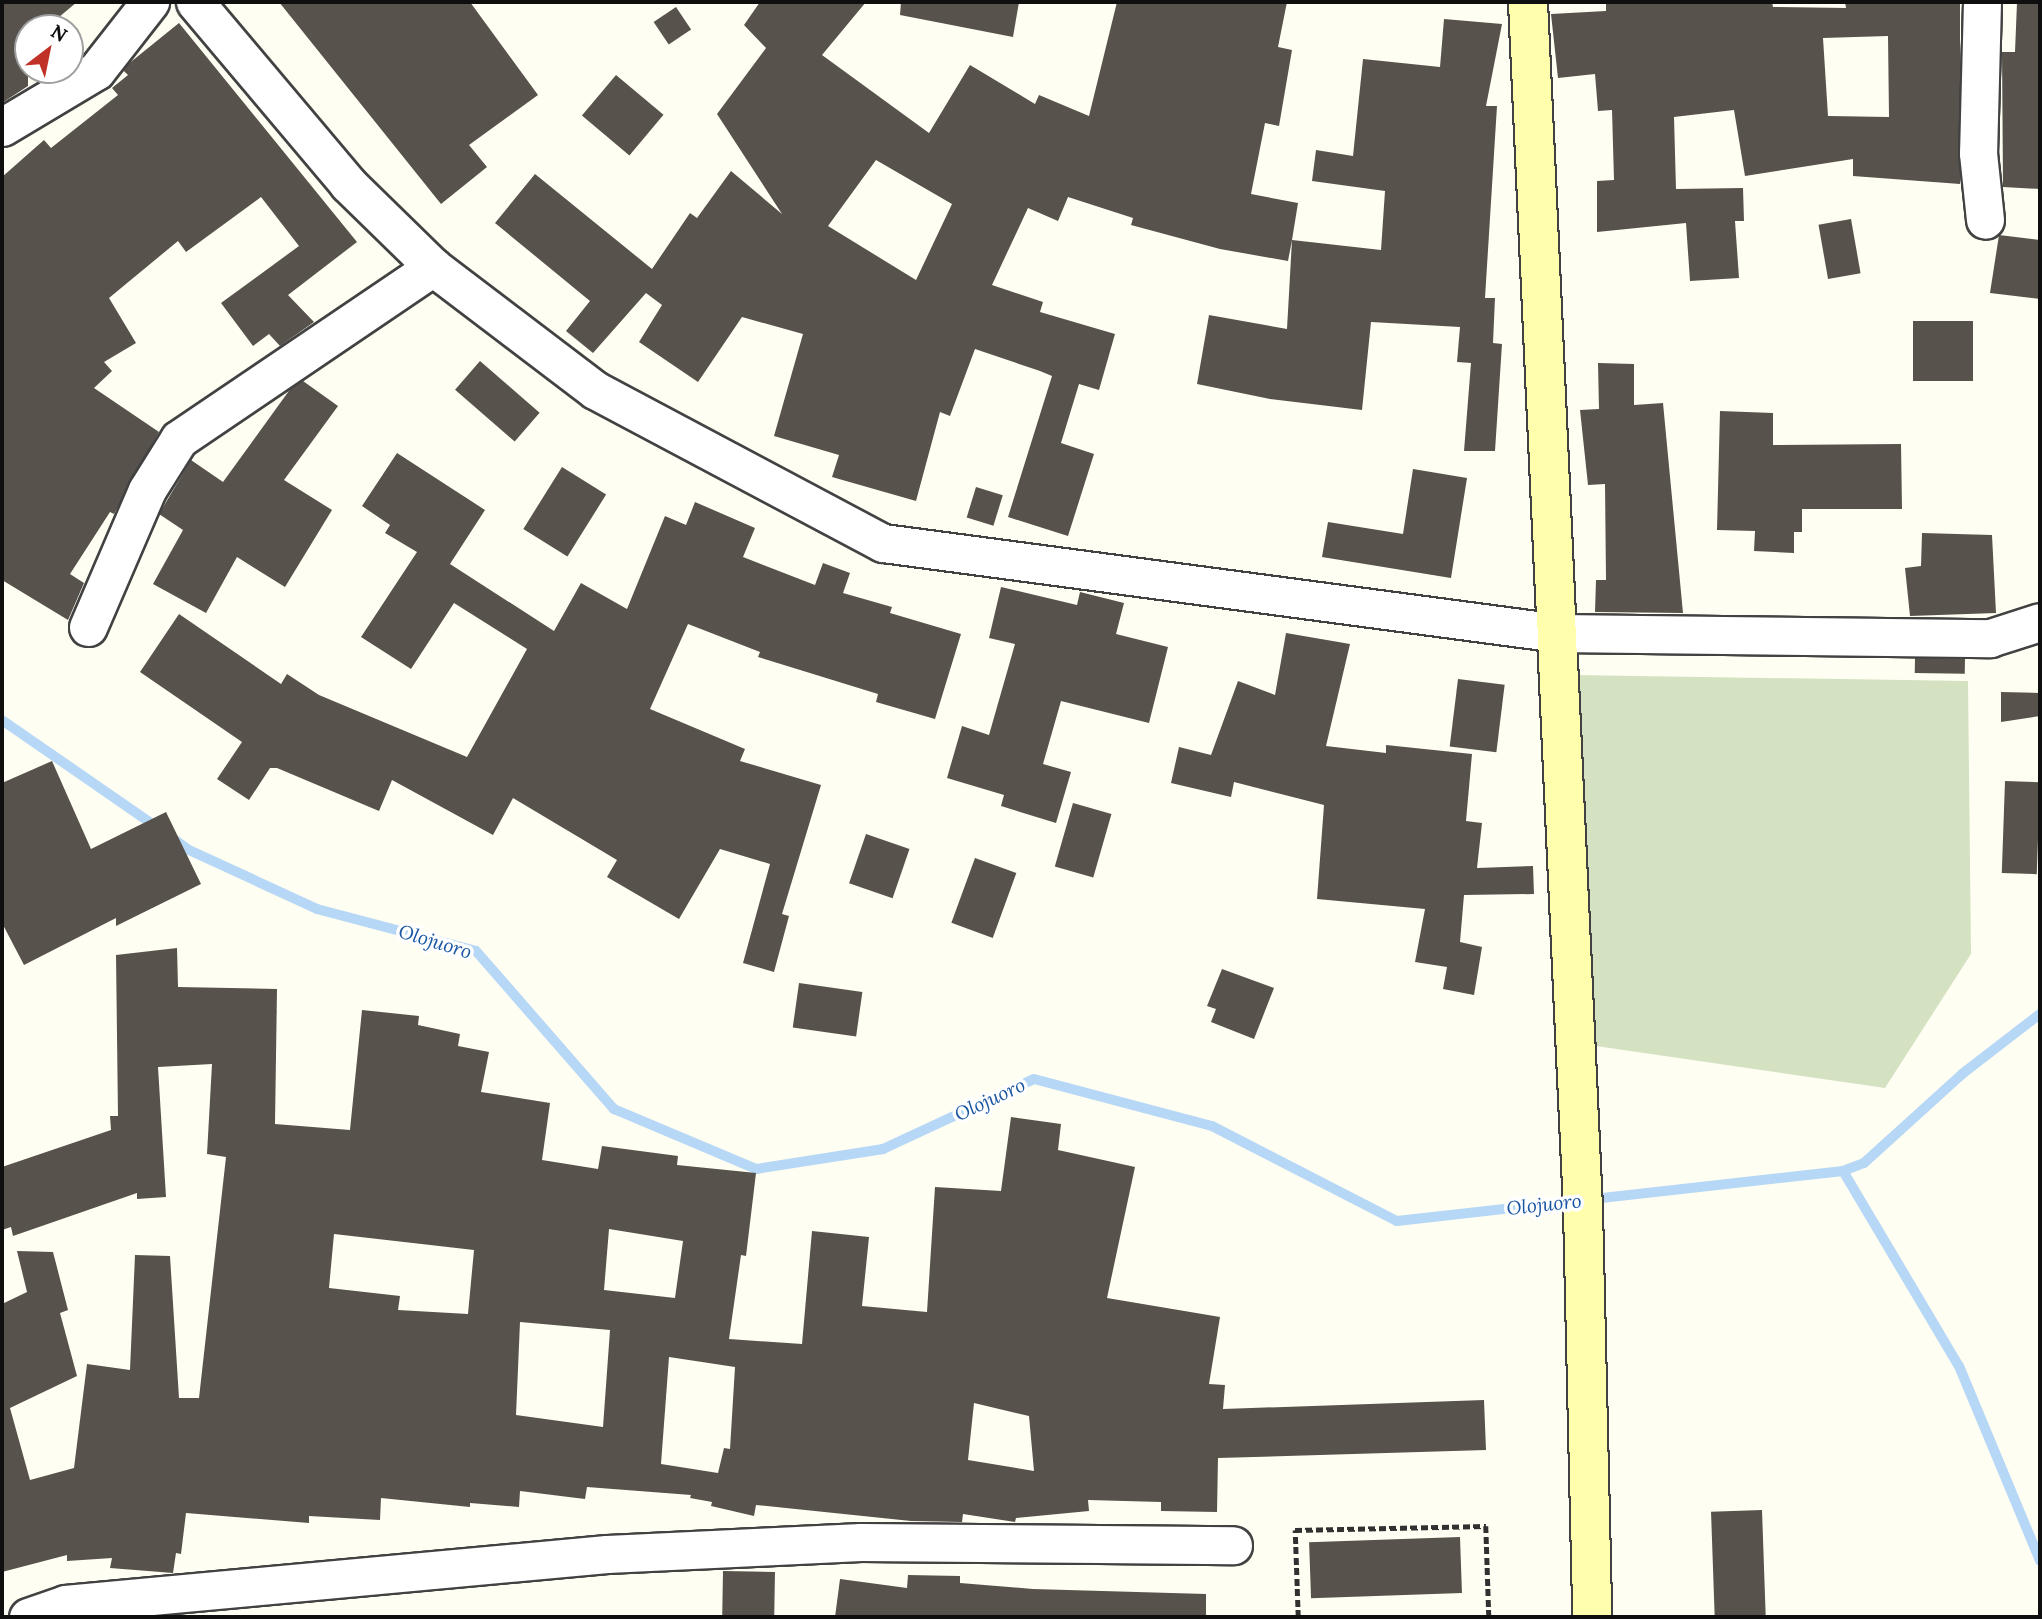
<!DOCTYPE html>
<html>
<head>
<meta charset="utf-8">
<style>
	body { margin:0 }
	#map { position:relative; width:2042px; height:1619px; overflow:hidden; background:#fffef2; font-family:Lora,serif }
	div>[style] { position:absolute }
	.cemetery>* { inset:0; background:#d4e2c2 }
	.stream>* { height:10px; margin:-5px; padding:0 5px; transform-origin:5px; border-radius:5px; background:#b7d7f6 }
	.building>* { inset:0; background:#58524c; transform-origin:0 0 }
	.path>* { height:4.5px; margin-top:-2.25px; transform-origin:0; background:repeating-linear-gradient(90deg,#313131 0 7px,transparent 0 10.5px) }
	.roads { filter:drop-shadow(2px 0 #424242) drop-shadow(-2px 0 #424242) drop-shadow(0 2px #424242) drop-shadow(0 -2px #424242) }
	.street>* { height:37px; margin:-18.5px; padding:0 18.5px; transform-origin:18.5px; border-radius:18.5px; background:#fff }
	.secondary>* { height:38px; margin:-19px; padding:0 19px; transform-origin:19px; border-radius:19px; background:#fefead }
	span { translate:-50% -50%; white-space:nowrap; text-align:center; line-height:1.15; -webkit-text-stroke:7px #fff; paint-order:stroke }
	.water-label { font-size:19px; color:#1855a2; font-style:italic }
	.frame { position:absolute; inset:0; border:4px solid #0f0f0f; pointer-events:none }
	.north { position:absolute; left:14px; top:14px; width:70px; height:70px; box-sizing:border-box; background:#fff; border:2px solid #9f9f9f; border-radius:50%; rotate:32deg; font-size:19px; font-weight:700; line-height:28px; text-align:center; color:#0f0f0f }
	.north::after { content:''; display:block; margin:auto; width:24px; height:32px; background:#c03227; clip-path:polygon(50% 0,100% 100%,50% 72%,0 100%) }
</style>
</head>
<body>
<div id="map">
	<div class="cemetery">
		<div style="clip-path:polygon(1574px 675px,1968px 681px,1971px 954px,1885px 1088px,1589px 1045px)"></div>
	</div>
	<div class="stream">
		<div style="left:2px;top:720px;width:190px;rotate:34.7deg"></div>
		<div style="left:171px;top:837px;width:22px;rotate:36deg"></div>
		<div style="left:189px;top:850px;width:141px;rotate:24.7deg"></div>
		<div style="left:317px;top:909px;width:164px;rotate:14.8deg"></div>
		<div style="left:476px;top:951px;width:210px;rotate:48.9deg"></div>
		<div style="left:614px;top:1109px;width:154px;rotate:22.9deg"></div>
		<div style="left:756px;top:1169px;width:129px;rotate:-8.9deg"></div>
		<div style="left:883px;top:1149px;width:166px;rotate:-24.9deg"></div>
		<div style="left:1034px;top:1079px;width:184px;rotate:14.8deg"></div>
		<div style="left:1212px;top:1126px;width:208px;rotate:27.2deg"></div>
		<div style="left:1397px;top:1221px;width:449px;rotate:-6.4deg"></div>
		<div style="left:1843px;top:1171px;width:22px;rotate:-21deg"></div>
		<div style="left:1864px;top:1163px;width:132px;rotate:-42.2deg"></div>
		<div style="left:1962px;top:1074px;width:98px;rotate:-37.6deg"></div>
		<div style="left:1843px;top:1171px;width:227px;rotate:59.3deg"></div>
		<div style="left:1959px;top:1366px;width:211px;rotate:67.4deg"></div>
	</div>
	<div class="building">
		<div style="clip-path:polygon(2px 2px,77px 2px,46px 28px,28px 28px,28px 86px,2px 103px)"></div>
		<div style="clip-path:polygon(279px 2px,470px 2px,538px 95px,469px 145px,487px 167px,441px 204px)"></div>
		<div style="clip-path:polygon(evenodd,760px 2px,866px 2px,822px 55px,929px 133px,970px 65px,1035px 104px,1039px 95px,1089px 116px,1117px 2px,1287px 2px,1278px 47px,1292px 50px,1279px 126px,1265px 123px,1251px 194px,1298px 203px,1292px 240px,1381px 250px,1385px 191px,1312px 181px,1316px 150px,1353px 156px,1363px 59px,1440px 67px,1444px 19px,1502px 24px,1486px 106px,1497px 106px,1485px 298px,1495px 298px,1493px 343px,1502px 344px,1495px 451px,1464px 451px,1471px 363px,1457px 362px,1460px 327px,1371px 322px,1362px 410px,1270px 399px,1197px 384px,1209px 315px,1287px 329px,1292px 240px,1288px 261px,1220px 249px,1131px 225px,1133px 218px,1068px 197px,1058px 221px,1028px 208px,992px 285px,1043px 302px,1040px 312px,1115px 334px,1099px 390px,1079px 384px,1061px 443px,1094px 454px,1068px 536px,1008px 517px,1052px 376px,1040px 371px,975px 349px,950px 416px,940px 412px,916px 501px,832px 477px,839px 455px,774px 436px,803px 334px,742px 317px,698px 382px,639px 342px,662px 305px,646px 293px,593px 353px,566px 331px,590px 301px,495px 223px,535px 174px,652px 269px,690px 213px,697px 218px,731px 171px,782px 214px,717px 114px,766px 48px,744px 25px,760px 2px,876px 160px,952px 204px,916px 280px,828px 226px,876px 160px)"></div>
		<div style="clip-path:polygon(901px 2px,1019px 2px,1013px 37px,900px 15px)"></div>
		<div style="clip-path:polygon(evenodd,1606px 2px,1772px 2px,1773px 7px,1846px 8px,1845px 2px,1960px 2px,1960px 184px,1853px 176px,1853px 159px,1745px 176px,1734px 110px,1674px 117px,1676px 189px,1743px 188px,1744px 221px,1735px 221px,1739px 278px,1690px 281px,1686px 223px,1597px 232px,1597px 181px,1614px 180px,1612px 110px,1598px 111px,1595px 74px,1558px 78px,1551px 14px,1606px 11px,1606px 2px,1888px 36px,1889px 117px,1828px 116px,1823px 38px,1888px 36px)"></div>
		<div style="clip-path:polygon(2017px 2px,2040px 2px,2040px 189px,2003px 187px,2002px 52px,2015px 52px)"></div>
		<div style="left:676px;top:7px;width:27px;height:27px;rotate:56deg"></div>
		<div style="clip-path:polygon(179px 23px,357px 242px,288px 295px,314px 322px,280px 346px,269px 334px,253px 346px,221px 303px,299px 246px,261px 197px,186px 252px,178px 241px,109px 298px,136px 343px,104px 362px,112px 371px,94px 388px,159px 432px,114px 514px,110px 512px,70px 574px,84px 583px,68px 620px,2px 580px,2px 177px,44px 140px,51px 148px,118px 95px,112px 88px,128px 75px,123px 70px,127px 65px)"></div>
		<div style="left:616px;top:75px;width:62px;height:53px;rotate:40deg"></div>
		<div style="left:1851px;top:219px;width:55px;height:33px;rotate:80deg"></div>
		<div style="clip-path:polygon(1999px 235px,2040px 240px,2040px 299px,1990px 293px)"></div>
		<div style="left:1913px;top:321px;width:60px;height:60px"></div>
		<div style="left:480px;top:361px;width:79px;height:38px;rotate:41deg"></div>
		<div style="clip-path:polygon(1598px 363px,1634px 364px,1634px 405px,1663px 403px,1683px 613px,1595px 612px,1596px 580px,1606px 580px,1605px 484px,1588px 485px,1580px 410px,1599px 409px)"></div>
		<div style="clip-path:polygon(303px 381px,338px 406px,284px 480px,332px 510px,285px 587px,237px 557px,206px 613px,153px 584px,183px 530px,159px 514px,191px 460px,223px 482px,291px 388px)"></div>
		<div style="clip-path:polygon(1720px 411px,1773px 413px,1773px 445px,1901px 444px,1902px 509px,1802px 509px,1802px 532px,1794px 532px,1794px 553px,1754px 551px,1755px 531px,1717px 530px)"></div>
		<div style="clip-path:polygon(397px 453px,485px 510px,450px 564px,554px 631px,581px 583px,627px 609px,665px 516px,686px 525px,695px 502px,755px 528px,743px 557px,815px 585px,823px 563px,850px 573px,843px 593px,892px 607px,890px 613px,961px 634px,935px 719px,876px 702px,878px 694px,758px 657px,760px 652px,688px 624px,650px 709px,745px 749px,740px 761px,821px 785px,782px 914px,789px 916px,774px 972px,743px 963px,770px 864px,720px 849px,679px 919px,607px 877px,617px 860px,513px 798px,493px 835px,392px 780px,379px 811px,277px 768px,270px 768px,249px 800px,217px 779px,242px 742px,140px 672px,179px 614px,281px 684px,287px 674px,319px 695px,467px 757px,527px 649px,454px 603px,411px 669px,361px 637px,417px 552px,385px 533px,390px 525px,362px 506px)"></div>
		<div style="left:562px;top:467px;width:52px;height:73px;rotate:32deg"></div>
		<div style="clip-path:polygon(1413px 469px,1467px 478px,1451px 578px,1322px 557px,1328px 522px,1403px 534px)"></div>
		<div style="left:976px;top:487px;width:28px;height:32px;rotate:17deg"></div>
		<div style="clip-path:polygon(1922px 533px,1992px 535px,1996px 613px,1910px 616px,1905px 568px,1921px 566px)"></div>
		<div style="clip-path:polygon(1001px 587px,1077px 605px,1080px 592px,1124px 603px,1116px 634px,1168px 647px,1149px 723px,1061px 701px,1043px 764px,1071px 772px,1056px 823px,1001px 806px,1004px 795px,947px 778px,962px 726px,989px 735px,1015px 644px,989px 638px)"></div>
		<div style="clip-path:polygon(1286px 633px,1350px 644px,1326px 746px,1386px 753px,1386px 745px,1472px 754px,1466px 821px,1482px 823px,1477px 868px,1533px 866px,1534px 894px,1464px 895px,1460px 942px,1482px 947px,1474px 995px,1443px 989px,1447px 967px,1415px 962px,1425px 909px,1317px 899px,1324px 805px,1234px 782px,1231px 797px,1171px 783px,1179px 747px,1211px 755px,1238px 681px,1275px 695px)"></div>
		<div style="left:1915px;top:658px;width:50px;height:15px;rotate:1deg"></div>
		<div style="left:1458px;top:679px;width:47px;height:68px;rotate:7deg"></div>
		<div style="clip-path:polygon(2001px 692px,2040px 693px,2040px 716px,2001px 722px)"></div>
		<div style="clip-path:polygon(52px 761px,91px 849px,166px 812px,201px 884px,116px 926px,116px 918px,24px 965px,2px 923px,2px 783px)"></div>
		<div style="left:2005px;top:781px;width:35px;height:92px;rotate:2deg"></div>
		<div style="left:1073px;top:803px;width:40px;height:66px;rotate:16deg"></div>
		<div style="left:866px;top:834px;width:46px;height:52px;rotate:19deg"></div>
		<div style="left:975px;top:858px;width:44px;height:69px;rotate:20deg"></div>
		<div style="clip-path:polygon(evenodd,177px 948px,178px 987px,277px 989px,275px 1124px,350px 1130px,362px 1010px,419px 1016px,418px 1025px,460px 1034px,458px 1046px,489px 1052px,481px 1092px,550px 1103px,542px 1160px,598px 1169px,602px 1146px,678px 1156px,677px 1165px,756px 1173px,746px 1256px,741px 1255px,729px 1339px,802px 1344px,812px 1231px,869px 1237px,862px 1306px,927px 1312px,935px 1187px,1001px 1191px,1011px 1117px,1061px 1124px,1058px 1150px,1135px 1167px,1107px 1298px,1220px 1317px,1209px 1384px,1225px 1385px,1223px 1409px,1484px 1400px,1486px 1450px,1218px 1458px,1217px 1512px,1161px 1511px,1161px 1502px,1088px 1500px,1089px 1511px,1016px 1518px,1015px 1522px,963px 1514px,962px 1522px,911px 1521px,756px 1505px,754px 1516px,711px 1506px,712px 1502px,690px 1498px,691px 1495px,587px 1487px,585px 1499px,520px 1491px,519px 1507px,470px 1503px,470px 1507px,381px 1498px,380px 1520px,309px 1516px,309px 1523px,186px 1513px,181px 1554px,176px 1553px,173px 1573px,110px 1568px,112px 1558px,67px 1561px,67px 1555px,2px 1572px,2px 1304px,27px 1292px,17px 1251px,53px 1252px,68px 1310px,60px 1313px,77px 1376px,10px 1408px,30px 1480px,74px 1468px,87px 1364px,130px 1370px,135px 1255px,170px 1256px,179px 1398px,199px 1398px,226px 1157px,207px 1154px,212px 1064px,158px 1067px,166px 1197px,137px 1199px,137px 1193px,13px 1236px,11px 1227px,2px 1230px,2px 1167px,111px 1130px,110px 1116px,118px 1116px,116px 955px,177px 948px,609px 1229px,683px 1241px,675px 1298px,604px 1290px,609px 1229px,177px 948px,334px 1234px,474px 1250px,468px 1314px,398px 1310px,400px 1296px,329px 1288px,334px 1234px,177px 948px,520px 1322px,610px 1330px,603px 1427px,516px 1415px,520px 1322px,177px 948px,669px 1357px,735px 1367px,730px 1449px,724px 1448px,718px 1473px,661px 1464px,669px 1357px,177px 948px,974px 1403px,1029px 1416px,1034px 1471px,968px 1460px,974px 1403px)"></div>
		<div style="clip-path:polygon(1222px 969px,1274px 988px,1254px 1039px,1211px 1022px,1216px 1009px,1207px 1006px)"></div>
		<div style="left:799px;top:983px;width:64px;height:45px;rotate:8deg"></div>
		<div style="left:1762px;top:1510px;width:107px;height:51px;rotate:88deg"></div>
		<div style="left:1460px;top:1537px;width:56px;height:151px;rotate:88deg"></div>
		<div style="left:723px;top:1571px;width:52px;height:46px;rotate:1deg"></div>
		<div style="clip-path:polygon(908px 1575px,960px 1576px,960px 1583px,1033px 1589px,1206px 1594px,1206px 1617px,835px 1617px,840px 1579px,907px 1588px)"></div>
	</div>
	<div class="path">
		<div style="left:1298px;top:1617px;width:87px;rotate:-92deg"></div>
		<div style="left:1295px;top:1530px;width:191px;rotate:-1.2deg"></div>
		<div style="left:1486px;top:1526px;width:91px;rotate:88.1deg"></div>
	</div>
	<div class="roads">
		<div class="street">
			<div style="left:195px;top:2px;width:238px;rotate:49.9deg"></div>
			<div style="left:348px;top:184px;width:119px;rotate:44.3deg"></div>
			<div style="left:433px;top:267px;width:203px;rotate:37.2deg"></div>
			<div style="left:595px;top:390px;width:326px;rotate:28deg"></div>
			<div style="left:883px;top:543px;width:681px;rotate:7.59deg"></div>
			<div style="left:1558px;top:633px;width:432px;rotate:0.7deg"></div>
			<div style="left:1990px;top:638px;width:52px;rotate:-17.7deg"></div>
			<div style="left:1982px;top:2px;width:151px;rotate:91.5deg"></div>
			<div style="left:1978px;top:153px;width:67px;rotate:84deg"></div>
			<div style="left:2px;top:127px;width:109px;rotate:-30.8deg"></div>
			<div style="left:96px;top:71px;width:88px;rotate:-52deg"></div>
			<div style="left:88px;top:627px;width:149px;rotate:-66.7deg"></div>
			<div style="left:147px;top:490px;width:60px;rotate:-57.9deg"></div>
			<div style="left:179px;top:439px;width:307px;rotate:-34.1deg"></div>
			<div style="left:28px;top:1617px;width:39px;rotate:-19deg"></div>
			<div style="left:65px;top:1604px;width:544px;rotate:-5.27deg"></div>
			<div style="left:607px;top:1554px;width:254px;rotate:-2.7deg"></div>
			<div style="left:861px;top:1542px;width:372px;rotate:0.5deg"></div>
		</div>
		<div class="secondary">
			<div style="left:1528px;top:2px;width:1208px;rotate:87.39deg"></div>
			<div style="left:1583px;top:1209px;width:408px;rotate:88.7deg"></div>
		</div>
	</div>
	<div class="water-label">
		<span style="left:435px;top:942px;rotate:17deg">Olojuoro</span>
		<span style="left:990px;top:1100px;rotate:-25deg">Olojuoro</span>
		<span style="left:1544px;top:1205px;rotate:-6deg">Olojuoro</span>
	</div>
	<div class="frame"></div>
	<div class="north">N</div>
</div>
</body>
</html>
